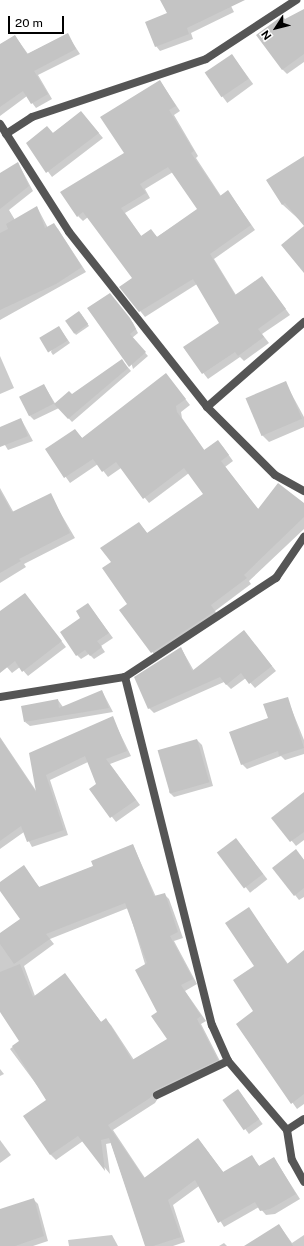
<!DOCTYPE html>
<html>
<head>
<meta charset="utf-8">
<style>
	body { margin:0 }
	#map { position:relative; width:304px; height:1246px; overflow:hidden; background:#fff; font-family:"Public Sans",sans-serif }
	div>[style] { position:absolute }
	.shadow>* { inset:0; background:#0003; transform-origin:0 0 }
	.building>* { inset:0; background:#c4c4c4; transform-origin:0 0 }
	.street>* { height:8px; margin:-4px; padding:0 4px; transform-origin:4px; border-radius:4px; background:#555 }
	span { translate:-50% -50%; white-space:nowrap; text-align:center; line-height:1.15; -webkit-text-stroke:4px #fff; paint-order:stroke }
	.north { position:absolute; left:256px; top:8px; width:40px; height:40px; -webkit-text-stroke:3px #fff; paint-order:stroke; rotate:234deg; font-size:11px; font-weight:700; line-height:16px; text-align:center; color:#000 }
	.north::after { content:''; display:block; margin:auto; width:14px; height:18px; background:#000; clip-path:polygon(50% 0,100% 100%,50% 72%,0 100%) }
	.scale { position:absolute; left:8px; top:16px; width:56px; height:18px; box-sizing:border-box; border:2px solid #000; border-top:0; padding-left:5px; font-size:12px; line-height:14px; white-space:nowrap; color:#000; -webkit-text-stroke:3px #fff; paint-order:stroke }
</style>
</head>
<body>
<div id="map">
	<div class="shadow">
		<div style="clip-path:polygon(161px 0,228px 0,234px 12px,191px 33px,193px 39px,160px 51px,156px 46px,168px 14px)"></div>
		<div style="clip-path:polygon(304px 14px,304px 62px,287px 74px,282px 69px)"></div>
		<div style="clip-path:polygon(67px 34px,80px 54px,38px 75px,52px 99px,36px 108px,27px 96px,0 116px,0 59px,15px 36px,28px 54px)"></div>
		<div style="left:232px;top:55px;width:36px;height:32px;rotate:54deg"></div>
		<div style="clip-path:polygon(evenodd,160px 81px,180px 111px,174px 115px,198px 156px,196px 158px,221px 196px,228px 191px,255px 230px,214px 259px,236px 295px,262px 277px,290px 315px,262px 334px,269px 343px,244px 361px,240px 357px,208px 379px,184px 348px,221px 323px,197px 284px,145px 317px,121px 287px,133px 278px,88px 217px,83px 221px,78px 216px,126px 153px,160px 81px,173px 172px,199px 209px,157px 237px,151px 230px,142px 237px,125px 213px,150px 198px,145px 189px,173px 172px)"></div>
		<div style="clip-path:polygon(81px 112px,103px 138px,52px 177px,27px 143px,53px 133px)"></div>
		<div style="clip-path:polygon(304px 157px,304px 224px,283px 205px,267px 180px)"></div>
		<div style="clip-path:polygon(18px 163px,33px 191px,9px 210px,15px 220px,37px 207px,48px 228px,53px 225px,58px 229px,86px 272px,0 320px,0 174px)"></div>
		<div style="clip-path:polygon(113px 298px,133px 323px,138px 333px,132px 338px,148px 356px,133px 369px)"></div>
		<div style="clip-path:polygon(81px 314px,89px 326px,76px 335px,74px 332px)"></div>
		<div style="clip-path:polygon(59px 327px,70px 343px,53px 355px,51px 352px)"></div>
		<div style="clip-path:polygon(0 356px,14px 388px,0 394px)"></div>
		<div style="clip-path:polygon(125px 364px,131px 371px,72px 422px,59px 408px,34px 420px,30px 416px,44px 385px,56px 405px)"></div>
		<div style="clip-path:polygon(166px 374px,190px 405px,181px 412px,182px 418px,205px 451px,218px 442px,223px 447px,233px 461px,225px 467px,259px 510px,304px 504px,304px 529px,249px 581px,251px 584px,215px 611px,219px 617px,157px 658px,121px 611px,129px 605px,112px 562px,139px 523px,148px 534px,204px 494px,189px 473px,149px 503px,121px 468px,108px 477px,98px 464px,70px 483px,46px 449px,75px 430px,83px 439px)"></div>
		<div style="clip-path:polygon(285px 382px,304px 417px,304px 427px,269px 442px,262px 435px)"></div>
		<div style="clip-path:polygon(21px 419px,33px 441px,8px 450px,0 437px,0 428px)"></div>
		<div style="clip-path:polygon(0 488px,14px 513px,50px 495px,75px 538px,24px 564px,26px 567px,0 583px)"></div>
		<div style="clip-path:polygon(25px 594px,66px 647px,28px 676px,20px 667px,12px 673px,0 659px,0 613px)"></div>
		<div style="clip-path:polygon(88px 604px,113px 638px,101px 646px,105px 652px,94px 659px,89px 654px,81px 659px,77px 655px,82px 618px)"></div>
		<div style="clip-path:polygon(248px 636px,276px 671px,255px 688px,246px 678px,231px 689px,224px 682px,154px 713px,149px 708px,181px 648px,194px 671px)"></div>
		<div style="clip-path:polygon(102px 691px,113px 712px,30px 726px,25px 722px,58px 700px,63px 707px)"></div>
		<div style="clip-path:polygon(287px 698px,304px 740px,304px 754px,285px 760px,281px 756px,247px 769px,242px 764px,269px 719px)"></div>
		<div style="clip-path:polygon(112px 717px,131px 756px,110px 764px,140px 805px,116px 822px,90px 789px,98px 784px,88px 762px,50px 780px,68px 835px,32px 847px,24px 832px,0 849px,0 737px,37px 792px,30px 754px)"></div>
		<div style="clip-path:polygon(197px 740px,202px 745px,213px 786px,174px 797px,169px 792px)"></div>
		<div style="clip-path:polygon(304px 802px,304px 840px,296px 846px,273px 818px)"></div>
		<div style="left:236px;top:839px;width:51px;height:22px;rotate:52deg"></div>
		<div style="clip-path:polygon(evenodd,133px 845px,156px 897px,164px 894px,169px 899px,183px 938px,174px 941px,197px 984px,185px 991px,206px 1021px,201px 1024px,222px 1065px,160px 1095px,155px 1103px,113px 1130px,145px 1178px,198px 1139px,224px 1173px,251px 1156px,260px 1167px,274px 1158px,300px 1199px,275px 1214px,266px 1215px,259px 1207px,224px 1227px,199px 1186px,173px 1205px,185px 1242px,173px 1246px,146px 1246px,111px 1143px,106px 1144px,110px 1174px,83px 1141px,56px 1160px,51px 1155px,24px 1116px,48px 1100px,10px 1049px,20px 1041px,0 1008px,0 934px,21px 919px,0 889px,0 883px,23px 867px,40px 888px,94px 866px,133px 845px,128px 908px,168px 1040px,134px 1060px,111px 1025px,106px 1020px,101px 1022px,65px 975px,35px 996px,24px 966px,54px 944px,50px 939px,128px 908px)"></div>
		<div style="clip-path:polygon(300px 855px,304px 860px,304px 897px,299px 900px,295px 895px)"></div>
		<div style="clip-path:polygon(249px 909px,288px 964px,304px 952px,304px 1104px,297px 1109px,237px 1024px,255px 1011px,255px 966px)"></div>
		<div style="clip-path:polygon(0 1069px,4px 1074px,0 1076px)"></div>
		<div style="left:238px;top:1090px;width:42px;height:17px;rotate:54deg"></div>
		<div style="clip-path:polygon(0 1140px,11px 1155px,0 1163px)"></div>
		<div style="clip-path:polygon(33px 1199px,38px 1204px,48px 1241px,33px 1246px,0 1246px,0 1211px)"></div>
		<div style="clip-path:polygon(279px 1225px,292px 1243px,304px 1235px,304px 1246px,246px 1246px)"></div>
		<div style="clip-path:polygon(112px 1235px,118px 1246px,69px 1246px,68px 1240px)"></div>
		<div style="clip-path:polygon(224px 1243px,227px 1246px,219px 1246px)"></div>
	</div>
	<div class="building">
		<div style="clip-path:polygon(160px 0,245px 0,187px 28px,189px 34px,155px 47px,145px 22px,167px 13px)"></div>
		<div style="clip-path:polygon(304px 9px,304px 54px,282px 70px,256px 35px,282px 16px,285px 19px)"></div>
		<div style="clip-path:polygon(68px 33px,76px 49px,34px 71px,48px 94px,31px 104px,23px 91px,0 107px,0 44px,15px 35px,27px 54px)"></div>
		<div style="left:232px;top:54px;width:30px;height:33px;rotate:56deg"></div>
		<div style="clip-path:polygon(evenodd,160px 80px,176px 106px,169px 110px,194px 151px,191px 153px,220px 196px,228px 190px,251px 225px,210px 254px,235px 295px,262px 276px,286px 309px,258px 329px,264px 337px,238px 356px,235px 352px,202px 374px,183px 347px,219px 323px,193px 279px,139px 312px,119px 287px,132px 278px,83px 212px,77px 217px,60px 192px,124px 153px,100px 117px,160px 80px,168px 167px,197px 209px,157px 237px,151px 229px,141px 236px,121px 208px,146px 193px,140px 184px,168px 167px)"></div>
		<div style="clip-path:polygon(81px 111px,99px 133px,46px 173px,26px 143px,47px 126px,53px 133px)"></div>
		<div style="clip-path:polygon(304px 156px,304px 273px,281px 245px,304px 226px,285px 203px,282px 205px,266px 180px)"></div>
		<div style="clip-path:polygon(18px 162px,29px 186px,0 209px,0 173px)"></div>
		<div style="clip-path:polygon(37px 206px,45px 228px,54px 223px,82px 267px,56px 284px,0 310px,0 233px,8px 229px,6px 224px)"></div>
		<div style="clip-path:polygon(110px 293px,130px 318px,136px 329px,130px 334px,146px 352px,129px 367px,87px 308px)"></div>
		<div style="left:79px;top:311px;width:16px;height:17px;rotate:55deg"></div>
		<div style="left:59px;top:326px;width:17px;height:23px;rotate:59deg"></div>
		<div style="clip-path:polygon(122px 359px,128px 368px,68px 419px,54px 404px,69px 391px,72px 394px)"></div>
		<div style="clip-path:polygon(166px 373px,186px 399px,176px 406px,177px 412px,204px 450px,218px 440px,229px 455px,221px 461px,258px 509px,278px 483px,304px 503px,304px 517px,244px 575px,247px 578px,211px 605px,215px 611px,151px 653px,119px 610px,127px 604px,102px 568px,111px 562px,100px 548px,139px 522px,147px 533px,203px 494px,184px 468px,143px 499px,116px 462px,102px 472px,93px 459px,64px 478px,45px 449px,75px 429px,82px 438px)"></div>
		<div style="left:286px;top:381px;width:41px;height:44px;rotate:67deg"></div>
		<div style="left:44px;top:384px;width:22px;height:28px;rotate:63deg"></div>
		<div style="clip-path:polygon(21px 418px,28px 436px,0 447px,0 427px)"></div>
		<div style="clip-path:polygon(0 491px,12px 512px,51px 493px,70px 533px,19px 559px,21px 561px,0 573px)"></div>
		<div style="clip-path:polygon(25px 593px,62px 641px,22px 672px,15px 661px,0 673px,0 611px)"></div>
		<div style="clip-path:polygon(88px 603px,109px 633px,97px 641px,102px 647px,90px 656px,85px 650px,76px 656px,60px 632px,80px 618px,76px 611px)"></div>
		<div style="clip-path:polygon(244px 630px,272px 666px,249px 684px,241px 673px,226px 685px,220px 677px,148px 709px,134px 677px,181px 647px,192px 671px)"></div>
		<div style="clip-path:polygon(102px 690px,109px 708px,24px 722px,21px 706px,58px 699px,59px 708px)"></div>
		<div style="clip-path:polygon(288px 697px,304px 748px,279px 756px,278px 751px,241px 765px,229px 732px,268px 718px,263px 704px)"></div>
		<div style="clip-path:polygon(113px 716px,127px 751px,106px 759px,136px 800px,110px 818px,89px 789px,96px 784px,85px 756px,46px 775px,64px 830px,27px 842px,21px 826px,0 841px,0 738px,36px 792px,29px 753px)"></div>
		<div style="left:197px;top:739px;width:45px;height:41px;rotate:74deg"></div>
		<div style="clip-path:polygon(304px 792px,304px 832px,290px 842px,271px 818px)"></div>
		<div style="left:236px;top:838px;width:45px;height:24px;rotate:53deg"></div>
		<div style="clip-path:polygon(133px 844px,154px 896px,165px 893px,178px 932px,170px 936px,193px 979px,181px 985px,201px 1016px,197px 1019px,218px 1060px,155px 1090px,150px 1098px,108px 1125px,144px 1178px,198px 1138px,223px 1172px,252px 1155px,259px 1166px,274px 1157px,296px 1194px,270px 1209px,260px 1211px,255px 1202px,218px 1223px,195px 1180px,168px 1200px,181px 1237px,153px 1246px,145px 1246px,109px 1138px,101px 1140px,105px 1171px,78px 1136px,50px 1155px,23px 1116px,46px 1100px,12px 1046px,19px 1041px,0 1012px,0 972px,20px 964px,33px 997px,65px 973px,101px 1022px,106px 1018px,132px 1060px,167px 1039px,151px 1016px,157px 1012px,135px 970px,147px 963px,125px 903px,46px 934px,50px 939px,14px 964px,0 944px,0 933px,20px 919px,0 891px,0 882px,24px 865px,39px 887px,93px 866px,91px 861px)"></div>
		<div style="clip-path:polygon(296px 849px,304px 860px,304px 888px,294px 896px,272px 868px)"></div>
		<div style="clip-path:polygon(249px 907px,287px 964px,304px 950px,304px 1094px,291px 1104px,236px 1024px,253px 1011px,233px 980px,254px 966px,225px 923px)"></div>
		<div style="left:238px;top:1089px;width:37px;height:19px;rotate:55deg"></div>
		<div style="clip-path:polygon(34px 1198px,44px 1236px,15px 1246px,0 1246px,0 1209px)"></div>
		<div style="clip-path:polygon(279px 1224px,293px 1246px,244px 1246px)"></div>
	</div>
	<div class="street">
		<div style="left:0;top:124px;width:128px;rotate:57.4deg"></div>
		<div style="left:69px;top:232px;width:223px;rotate:51.7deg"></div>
		<div style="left:207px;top:407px;width:96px;rotate:45deg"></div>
		<div style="left:275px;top:475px;width:33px;rotate:29deg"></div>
		<div style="left:6px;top:134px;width:31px;rotate:-33deg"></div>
		<div style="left:32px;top:117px;width:183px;rotate:-18.4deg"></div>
		<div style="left:206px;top:59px;width:108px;rotate:-33.2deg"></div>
		<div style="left:207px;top:407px;width:129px;rotate:-41.2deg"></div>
		<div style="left:125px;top:677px;width:359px;rotate:76deg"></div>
		<div style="left:212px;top:1025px;width:39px;rotate:66deg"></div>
		<div style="left:228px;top:1061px;width:91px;rotate:49.5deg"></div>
		<div style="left:287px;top:1130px;width:20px;rotate:-33deg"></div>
		<div style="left:0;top:697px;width:127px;rotate:-9.1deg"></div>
		<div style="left:125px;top:677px;width:181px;rotate:-33.3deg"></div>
		<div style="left:276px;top:578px;width:50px;rotate:-55.7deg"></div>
		<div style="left:157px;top:1095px;width:79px;rotate:-25.6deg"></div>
		<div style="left:287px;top:1130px;width:30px;rotate:81deg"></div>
		<div style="left:292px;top:1160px;width:25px;rotate:61deg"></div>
	</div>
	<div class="north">N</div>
	<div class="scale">20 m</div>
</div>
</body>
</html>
